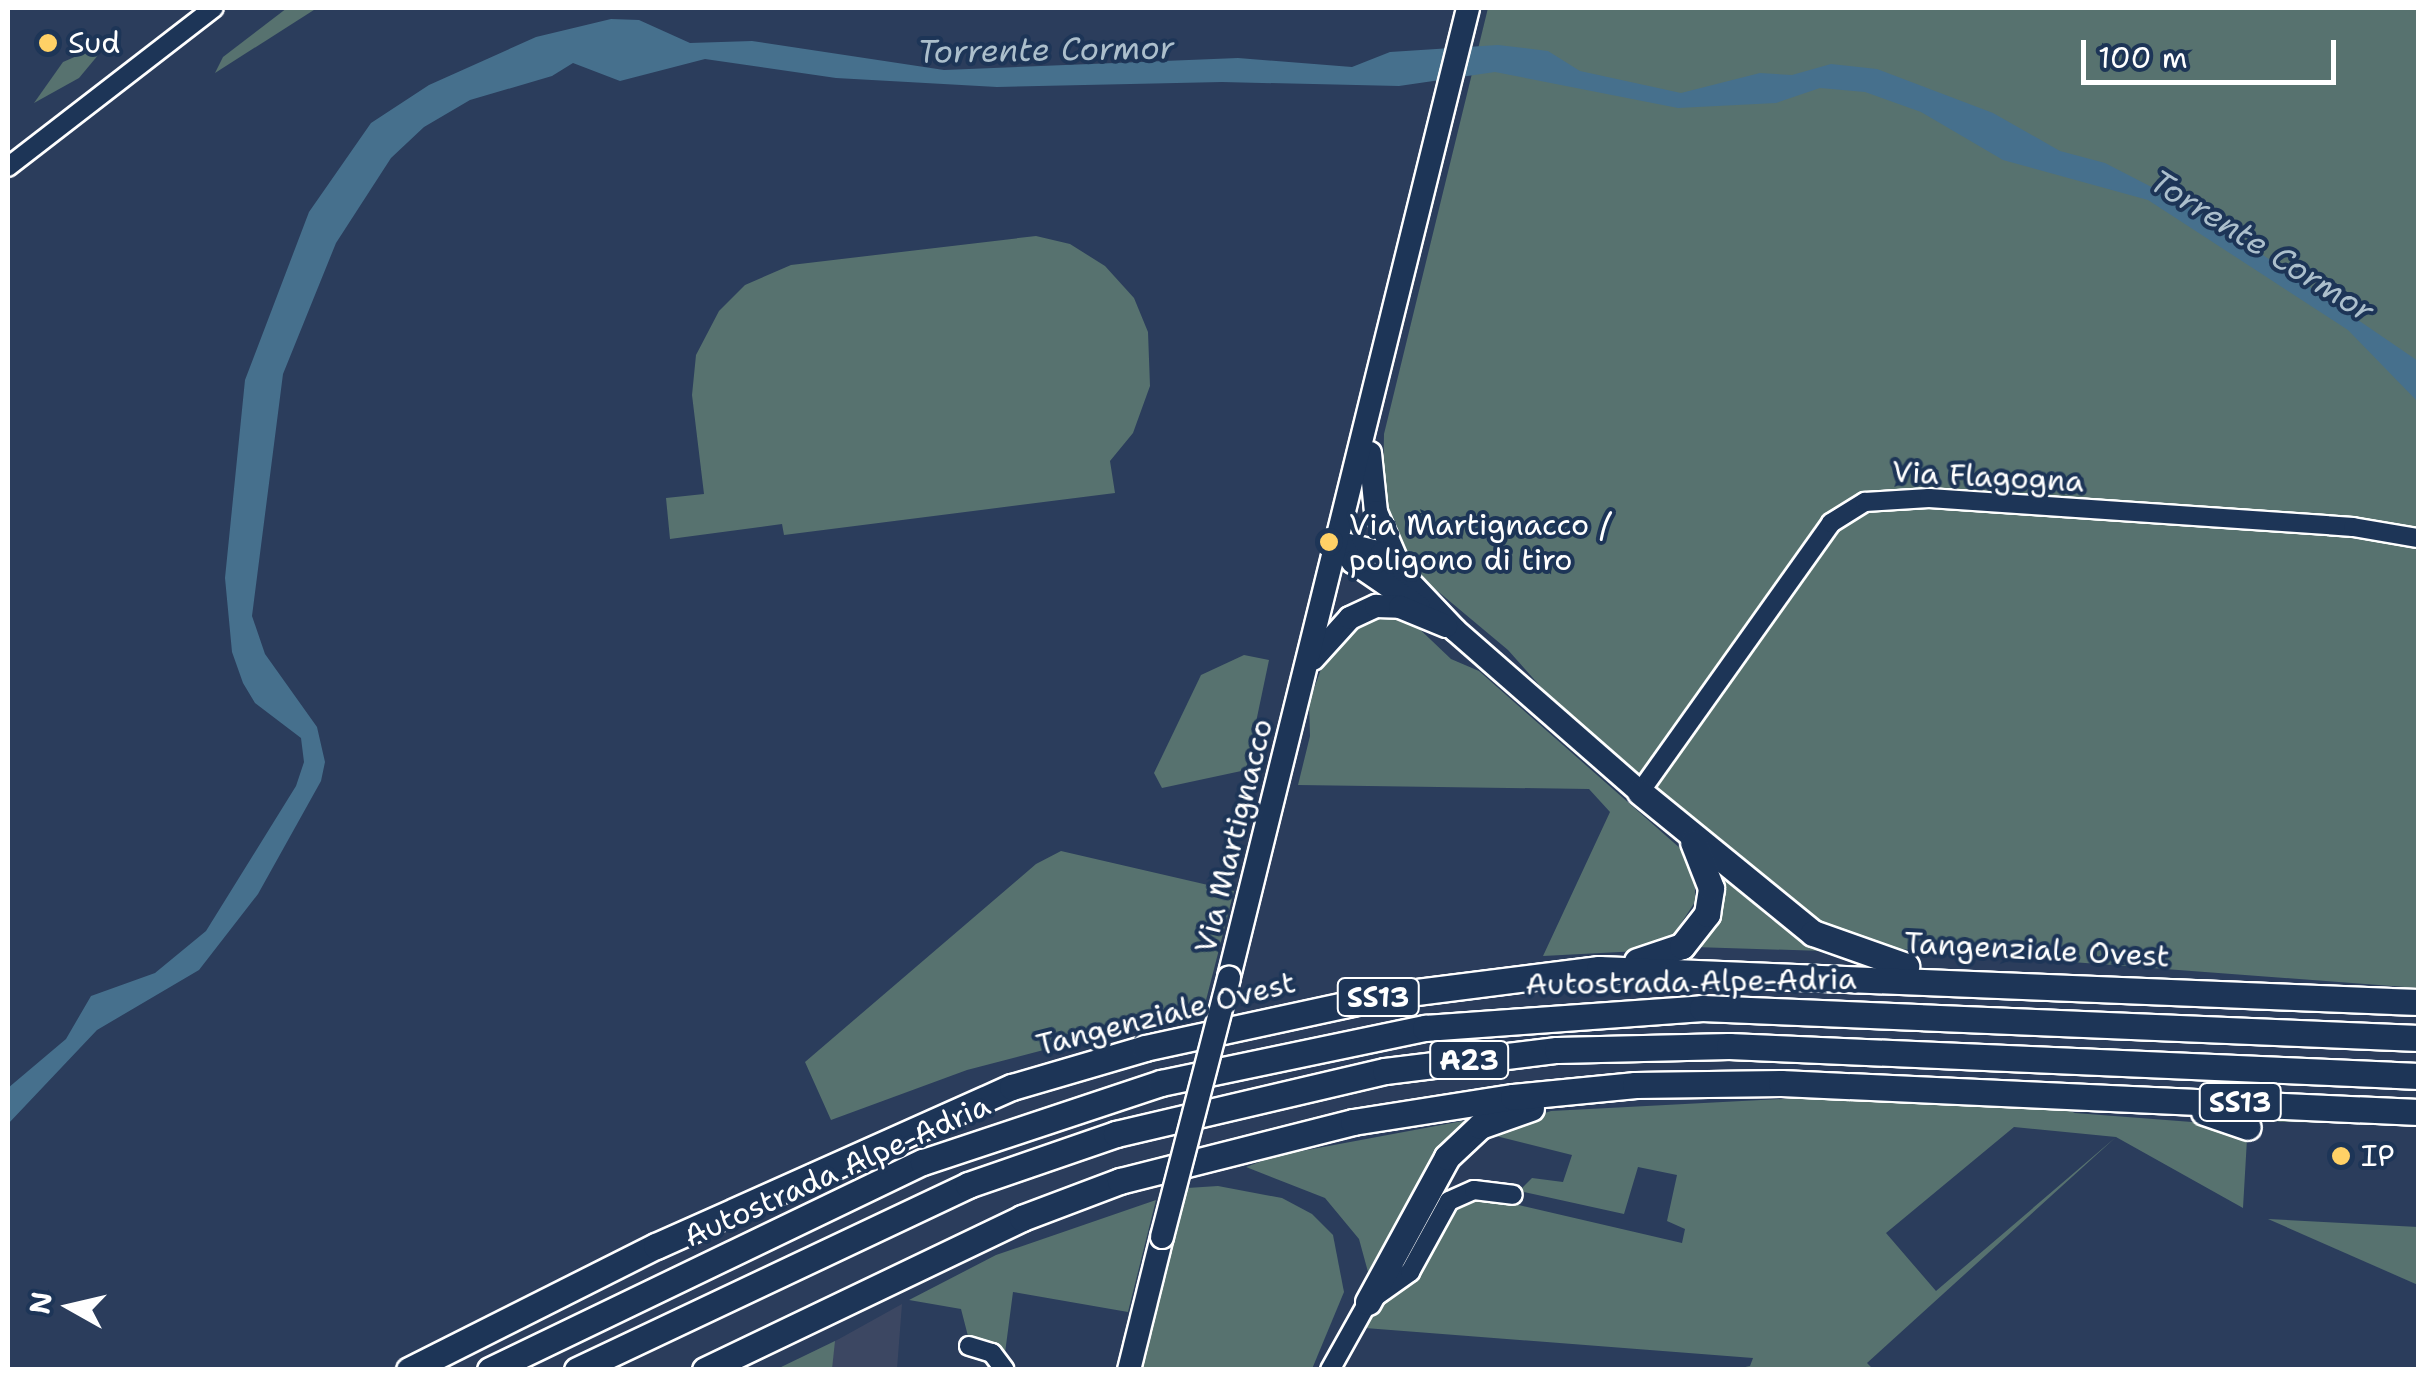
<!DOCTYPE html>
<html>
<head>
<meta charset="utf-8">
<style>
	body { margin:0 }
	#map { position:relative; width:2426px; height:1377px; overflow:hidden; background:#2b3d5c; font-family:"Shantell Sans",sans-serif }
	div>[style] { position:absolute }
	.built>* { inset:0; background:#3c4762 }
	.green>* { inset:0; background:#57726f }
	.water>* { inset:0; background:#46708d }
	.roads { filter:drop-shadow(2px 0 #fff) drop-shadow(-2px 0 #fff) drop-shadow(0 2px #fff) drop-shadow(0 -2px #fff) }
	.minor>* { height:18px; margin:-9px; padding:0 9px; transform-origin:9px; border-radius:9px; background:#1d3557 }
	.major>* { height:22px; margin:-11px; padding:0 11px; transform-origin:11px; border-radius:11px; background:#1d3557 }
	.highway>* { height:25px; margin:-12.5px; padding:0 12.5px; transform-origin:12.5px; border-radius:12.5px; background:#1d3557 }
	.bridges { filter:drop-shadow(2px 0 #fff) drop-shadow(-2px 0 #fff) drop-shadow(0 2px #fff) drop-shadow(0 -2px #fff) }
	.major-bridge>* { height:22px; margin:-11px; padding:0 11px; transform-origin:11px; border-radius:11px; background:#1d3557 }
	.dots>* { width:28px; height:28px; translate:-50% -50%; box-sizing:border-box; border:5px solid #1d3557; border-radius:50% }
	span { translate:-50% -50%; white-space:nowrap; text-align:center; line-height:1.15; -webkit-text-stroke:8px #1d3557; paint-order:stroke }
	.shield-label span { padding:2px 8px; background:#1d3557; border:2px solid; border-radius:8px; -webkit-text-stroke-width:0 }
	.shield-label { font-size:28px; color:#fff; font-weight:700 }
	.poi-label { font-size:30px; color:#fff }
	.left { translate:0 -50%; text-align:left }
	.street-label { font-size:30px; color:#fff }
	.water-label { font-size:32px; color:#acbfcc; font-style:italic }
	.frame { position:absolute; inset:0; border:10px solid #fff; pointer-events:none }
	.north { position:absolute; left:20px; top:1257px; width:100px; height:100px; -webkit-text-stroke:8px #1d3557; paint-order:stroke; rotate:278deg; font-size:28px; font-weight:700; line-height:40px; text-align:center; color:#fff }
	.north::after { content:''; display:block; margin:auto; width:35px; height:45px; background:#fff; clip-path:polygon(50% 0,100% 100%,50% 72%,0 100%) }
	.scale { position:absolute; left:2081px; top:40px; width:255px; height:45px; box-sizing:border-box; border:5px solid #fff; border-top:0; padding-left:12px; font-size:30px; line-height:35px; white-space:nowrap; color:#fff; -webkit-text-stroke:8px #1d3557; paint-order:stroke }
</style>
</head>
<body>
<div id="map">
	<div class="built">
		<div style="clip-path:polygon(902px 1304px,897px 1369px,777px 1370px,839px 1339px)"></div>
	</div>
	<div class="green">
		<div style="clip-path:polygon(287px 8px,317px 8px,215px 73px,223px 57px)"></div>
		<div style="clip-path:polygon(1488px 8px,2418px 8px,2418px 988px,1872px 947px,1803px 915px,1572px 722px,1508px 650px,1404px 563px,1383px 491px,1384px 434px)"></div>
		<div style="clip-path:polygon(109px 42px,79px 78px,34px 103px,63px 62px)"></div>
		<div style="clip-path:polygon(1036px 236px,1070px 244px,1105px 266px,1134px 298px,1148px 332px,1150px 386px,1133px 433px,1110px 461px,1115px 493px,784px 535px,782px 524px,670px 539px,666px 498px,704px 494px,692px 395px,696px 355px,719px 311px,745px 285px,791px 265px)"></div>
		<div style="clip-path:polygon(1385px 614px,1410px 620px,1451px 659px,1479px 671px,1681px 849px,1695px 881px,1695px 902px,1670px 940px,1639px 951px,1543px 956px,1610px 812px,1589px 789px,1298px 785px,1310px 736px,1309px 702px,1324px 661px,1349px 629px)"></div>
		<div style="clip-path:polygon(1244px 655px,1269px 660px,1246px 770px,1162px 788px,1154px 773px,1201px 675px)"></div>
		<div style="clip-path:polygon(1061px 851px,1234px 891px,1204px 1008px,967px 1070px,831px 1120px,805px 1062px,1036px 864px)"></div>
		<div style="clip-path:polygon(1720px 875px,1771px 919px,1823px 951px,1694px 947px,1716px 905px)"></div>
		<div style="clip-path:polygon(evenodd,1839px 1096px,2051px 1103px,2075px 1113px,2218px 1124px,2247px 1139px,2243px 1208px,2116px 1137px,1867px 1363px,1873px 1369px,1736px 1369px,1750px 1366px,1753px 1358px,1365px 1328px,1376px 1308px,1416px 1280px,1450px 1212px,1476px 1195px,1682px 1243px,1685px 1229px,1667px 1221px,1677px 1175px,1638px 1167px,1624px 1214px,1519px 1191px,1532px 1178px,1563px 1182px,1572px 1155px,1484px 1133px,1551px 1111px,1839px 1096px,2014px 1127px,2116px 1137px,1936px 1291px,1886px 1233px,2014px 1127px)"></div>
		<div style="clip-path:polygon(2243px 1112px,2412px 1124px,2280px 1122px)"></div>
		<div style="clip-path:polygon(1468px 1120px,1422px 1176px,1368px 1272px,1359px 1239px,1325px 1198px,1246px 1167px,1275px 1156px)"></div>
		<div style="clip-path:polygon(1218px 1186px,1282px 1198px,1312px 1214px,1333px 1235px,1344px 1292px,1312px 1369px,1140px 1370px,1187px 1188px)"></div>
		<div style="clip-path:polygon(1156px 1200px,1128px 1312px,1013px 1292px,1005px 1353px,969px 1340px,961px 1309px,909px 1300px,996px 1255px)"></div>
		<div style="clip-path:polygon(2268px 1219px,2418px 1227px,2418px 1285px)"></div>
		<div style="clip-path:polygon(835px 1341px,832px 1369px,777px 1369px)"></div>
	</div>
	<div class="water">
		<div style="clip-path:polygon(611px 19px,639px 20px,690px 43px,752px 41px,944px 70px,1238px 58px,1352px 67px,1390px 52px,1498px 45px,1548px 51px,1580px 71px,1681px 93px,1760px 73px,1792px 75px,1831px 64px,1877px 69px,1993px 113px,2060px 151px,2105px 163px,2200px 212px,2418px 361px,2418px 402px,2348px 330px,2148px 200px,2003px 160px,1921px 112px,1865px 92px,1820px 88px,1776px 103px,1678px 108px,1495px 72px,1399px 86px,1222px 82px,997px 87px,836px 78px,705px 59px,620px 81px,573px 63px,552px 76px,470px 100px,424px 127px,391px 158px,336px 243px,283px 374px,252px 616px,265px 654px,317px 727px,325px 762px,321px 781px,258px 894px,199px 970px,97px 1030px,8px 1124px,8px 1088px,66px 1039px,91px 996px,155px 973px,206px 931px,296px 786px,304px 762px,301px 738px,255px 703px,243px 683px,232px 652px,225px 578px,245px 380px,309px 212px,371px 123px,429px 85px,536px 37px)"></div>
	</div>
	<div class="roads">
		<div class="minor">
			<div style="left:8px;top:167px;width:260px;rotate:-37.7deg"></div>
			<div style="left:1640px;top:792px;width:330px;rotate:-54.6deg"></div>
			<div style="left:1831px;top:523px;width:40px;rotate:-32deg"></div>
			<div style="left:1865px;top:502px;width:64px;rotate:-3.6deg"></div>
			<div style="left:1929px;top:498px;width:425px;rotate:3.9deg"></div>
			<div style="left:2353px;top:527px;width:66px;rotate:9.6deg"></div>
			<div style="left:969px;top:1346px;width:24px;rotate:17deg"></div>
			<div style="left:992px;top:1353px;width:21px;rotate:53deg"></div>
			<div style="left:1330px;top:1370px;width:78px;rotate:-60.8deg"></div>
			<div style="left:1368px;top:1302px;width:52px;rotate:-35.5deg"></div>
			<div style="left:1410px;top:1272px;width:81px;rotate:-61.2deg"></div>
			<div style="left:1449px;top:1201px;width:27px;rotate:-24deg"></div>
			<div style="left:1474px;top:1190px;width:39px;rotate:7deg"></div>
		</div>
		<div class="major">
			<div style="left:1370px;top:453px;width:59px;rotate:84.2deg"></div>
			<div style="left:1376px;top:512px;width:53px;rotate:66.8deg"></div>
			<div style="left:1340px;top:543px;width:43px;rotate:13.4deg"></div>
			<div style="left:1382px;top:553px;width:106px;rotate:46.5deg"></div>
			<div style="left:1455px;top:630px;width:246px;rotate:41.2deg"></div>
			<div style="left:1340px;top:543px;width:23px;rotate:56deg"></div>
			<div style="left:1353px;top:562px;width:80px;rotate:34.3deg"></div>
			<div style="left:1313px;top:659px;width:55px;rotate:-47.9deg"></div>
			<div style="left:1350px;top:618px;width:29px;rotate:-25deg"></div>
			<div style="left:1376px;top:606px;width:24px;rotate:2deg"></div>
			<div style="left:1400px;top:607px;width:50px;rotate:22.4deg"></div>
			<div style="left:1229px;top:977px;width:998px;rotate:-76.14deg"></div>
			<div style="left:1129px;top:1370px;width:137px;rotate:-76.1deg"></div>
		</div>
		<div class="highway">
			<div style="left:1640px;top:792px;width:223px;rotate:39.2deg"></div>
			<div style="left:1813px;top:933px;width:99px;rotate:19.5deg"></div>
			<div style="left:1637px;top:961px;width:47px;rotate:-18.4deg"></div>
			<div style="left:1682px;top:946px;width:41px;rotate:-52deg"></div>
			<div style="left:1707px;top:914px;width:26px;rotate:-81deg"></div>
			<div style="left:1711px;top:888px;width:49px;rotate:-111.4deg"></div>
			<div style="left:2204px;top:1112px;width:46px;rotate:18.8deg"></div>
			<div style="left:1368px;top:1302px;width:165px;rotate:-61.4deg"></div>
			<div style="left:1447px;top:1157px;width:45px;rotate:-43.2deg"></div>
			<div style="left:1480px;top:1126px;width:54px;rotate:-19.4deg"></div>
			<div style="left:409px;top:1370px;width:276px;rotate:-26.7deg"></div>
			<div style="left:656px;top:1246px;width:390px;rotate:-24.1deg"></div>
			<div style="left:1012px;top:1087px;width:139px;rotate:-16.3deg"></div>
			<div style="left:1145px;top:1048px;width:246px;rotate:-12.2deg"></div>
			<div style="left:1385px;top:996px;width:216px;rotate:-7.2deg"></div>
			<div style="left:1599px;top:969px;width:820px;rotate:2.31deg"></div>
			<div style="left:490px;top:1370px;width:480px;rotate:-25.7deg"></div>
			<div style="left:923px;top:1162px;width:251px;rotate:-18.4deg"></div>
			<div style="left:1161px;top:1083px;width:270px;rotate:-11.8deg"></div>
			<div style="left:1425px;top:1028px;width:278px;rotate:-4.1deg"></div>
			<div style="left:1702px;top:1008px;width:717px;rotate:2.4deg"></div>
			<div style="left:577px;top:1370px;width:433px;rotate:-25.3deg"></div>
			<div style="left:968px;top:1185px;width:157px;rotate:-19deg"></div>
			<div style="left:1116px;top:1134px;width:276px;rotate:-13.2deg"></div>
			<div style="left:1385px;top:1071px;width:173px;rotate:-7deg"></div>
			<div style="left:1557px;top:1050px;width:172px;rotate:-1.3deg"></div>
			<div style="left:1729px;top:1046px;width:690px;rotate:2.49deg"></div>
			<div style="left:705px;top:1370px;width:352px;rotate:-25.6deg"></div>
			<div style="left:1022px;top:1218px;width:105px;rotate:-20.7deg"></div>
			<div style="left:1120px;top:1181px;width:240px;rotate:-14.2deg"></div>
			<div style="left:1353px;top:1122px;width:162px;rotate:-8.9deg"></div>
			<div style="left:1513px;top:1097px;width:123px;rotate:-5.6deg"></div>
			<div style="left:1635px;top:1085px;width:146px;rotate:-0.8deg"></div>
			<div style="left:1781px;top:1083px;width:638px;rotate:2.61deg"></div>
		</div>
	</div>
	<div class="bridges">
		<div class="major-bridge">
			<div style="left:1162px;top:1237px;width:268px;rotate:-75.5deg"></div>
		</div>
	</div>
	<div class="dots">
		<div style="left:48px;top:43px;background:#ffd166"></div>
		<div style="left:1329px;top:542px;background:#ffd166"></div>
		<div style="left:2341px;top:1156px;background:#ffd166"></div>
	</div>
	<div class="shield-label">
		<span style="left:1378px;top:997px">SS13</span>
		<span style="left:1469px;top:1060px">A23</span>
		<span style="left:2240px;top:1102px">SS13</span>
	</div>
	<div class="poi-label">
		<span class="left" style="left:68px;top:43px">Sud</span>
		<span class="left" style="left:1349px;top:542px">Via Martignacco /<br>poligono di tiro</span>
		<span class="left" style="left:2361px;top:1156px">IP</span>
	</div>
	<div class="street-label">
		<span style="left:1988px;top:477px;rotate:3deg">Via Flagogna</span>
		<span style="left:1234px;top:836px;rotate:-76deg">Via Martignacco</span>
		<span style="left:2037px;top:950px;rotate:3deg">Tangenziale Ovest</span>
		<span style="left:1691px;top:982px;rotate:-1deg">Autostrada Alpe-Adria</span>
		<span style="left:1166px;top:1014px;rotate:-14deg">Tangenziale Ovest</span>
		<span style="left:837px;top:1171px;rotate:-24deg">Autostrada Alpe-Adria</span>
	</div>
	<div class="water-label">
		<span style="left:1046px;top:50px;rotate:-1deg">Torrente Cormor</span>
		<span style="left:2262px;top:246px;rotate:32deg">Torrente Cormor</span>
	</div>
	<div class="frame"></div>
	<div class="north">N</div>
	<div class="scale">100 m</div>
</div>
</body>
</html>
